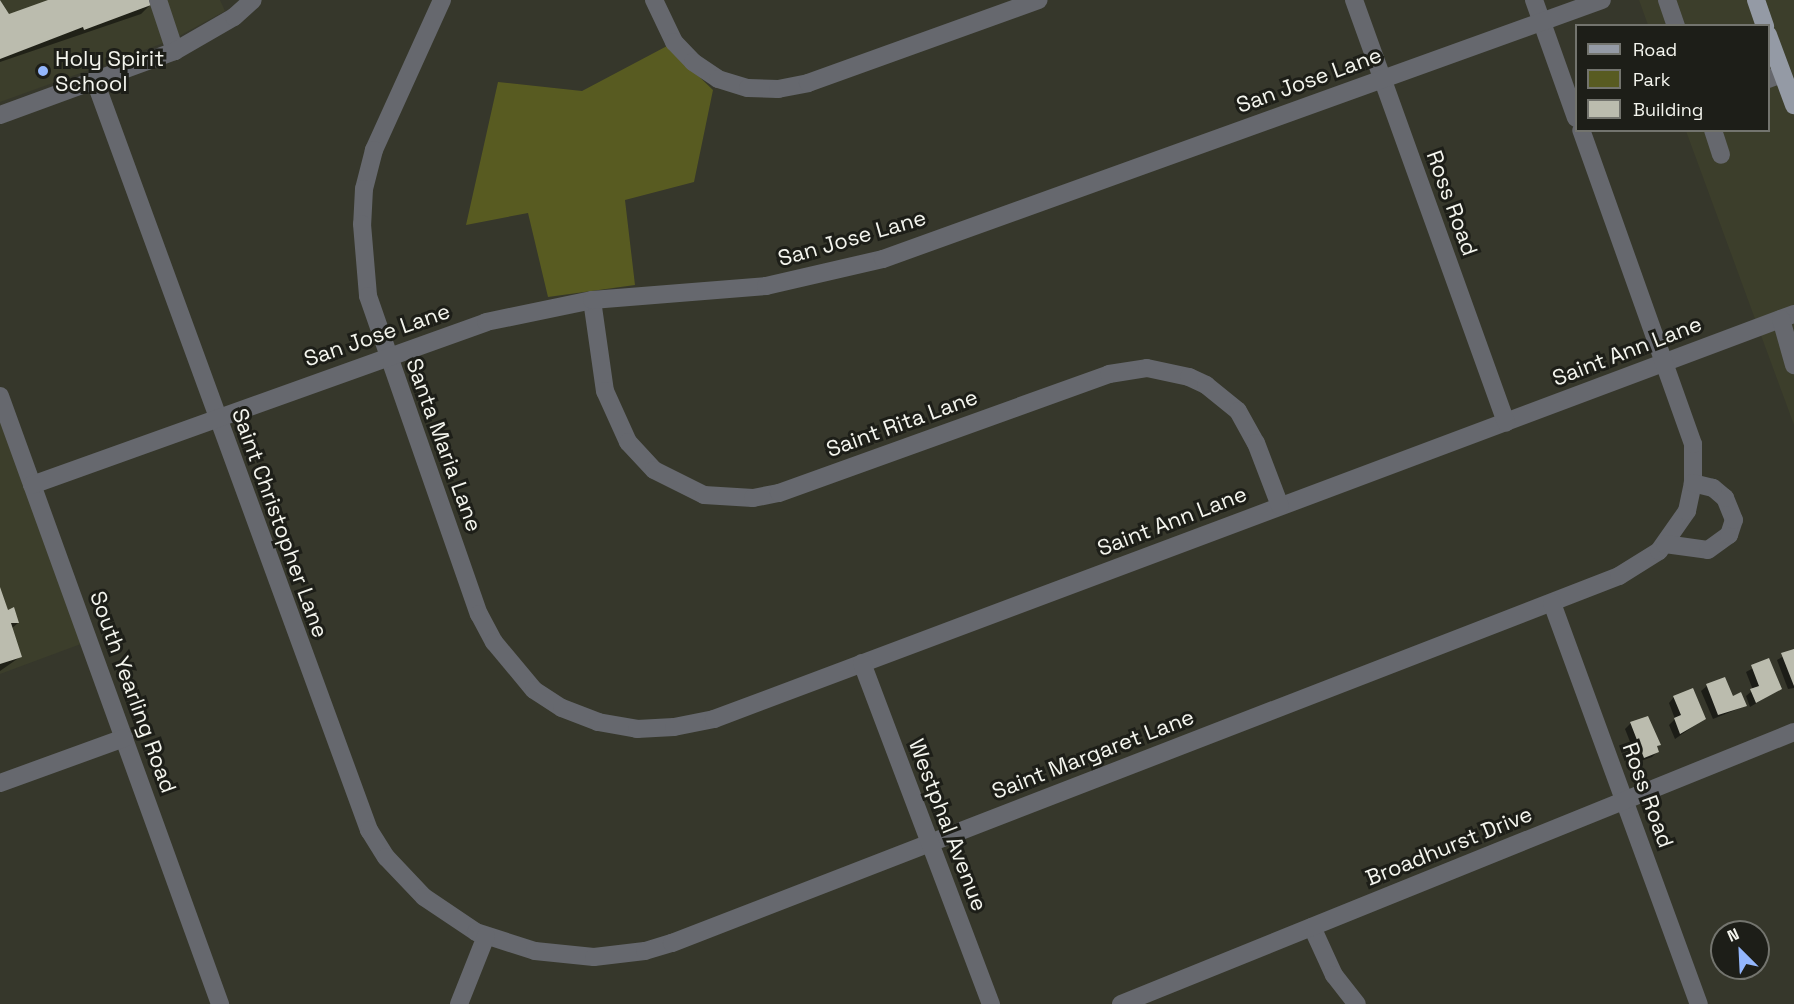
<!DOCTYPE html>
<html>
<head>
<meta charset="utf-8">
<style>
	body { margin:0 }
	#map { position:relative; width:1794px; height:1004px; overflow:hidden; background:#36372b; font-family:"Space Grotesk",sans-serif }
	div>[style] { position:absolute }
	.built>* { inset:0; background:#3c3e2b }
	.green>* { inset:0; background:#585b21 }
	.shadow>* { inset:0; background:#0007 }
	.building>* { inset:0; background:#bbbcae }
	.minor>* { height:18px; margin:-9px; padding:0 9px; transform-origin:9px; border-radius:9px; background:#66686e }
	.major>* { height:18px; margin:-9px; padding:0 9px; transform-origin:9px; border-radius:9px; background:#949aa5 }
	.dots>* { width:16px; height:16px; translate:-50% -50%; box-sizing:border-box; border:3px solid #1d1e18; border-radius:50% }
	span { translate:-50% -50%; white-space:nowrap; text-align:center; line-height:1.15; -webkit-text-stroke:6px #1d1e18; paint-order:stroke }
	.poi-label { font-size:22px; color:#f4f5ee }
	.left { translate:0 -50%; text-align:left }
	.street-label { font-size:22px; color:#f4f5ee }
	.legend { position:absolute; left:1575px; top:24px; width:195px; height:108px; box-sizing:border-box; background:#1d1e18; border:2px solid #73746e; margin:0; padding:8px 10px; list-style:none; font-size:18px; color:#f4f5ee }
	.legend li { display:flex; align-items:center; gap:12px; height:30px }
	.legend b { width:30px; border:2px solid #73746e }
	.north { position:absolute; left:1710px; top:920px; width:60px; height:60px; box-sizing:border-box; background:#1d1e18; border:2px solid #73746e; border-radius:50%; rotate:336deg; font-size:16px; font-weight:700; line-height:24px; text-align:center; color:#f4f5ee }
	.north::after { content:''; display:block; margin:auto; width:21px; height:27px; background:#94b7fd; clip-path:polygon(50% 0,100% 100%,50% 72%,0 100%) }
</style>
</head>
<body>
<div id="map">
	<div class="built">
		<div style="clip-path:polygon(0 0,220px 0,225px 11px,172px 40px,0 102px)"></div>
		<div style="clip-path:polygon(1639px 0,1794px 0,1794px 425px,1686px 131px,1768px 130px,1768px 26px,1648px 25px)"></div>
		<div style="clip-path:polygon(0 396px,89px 641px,0 674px)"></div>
	</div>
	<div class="green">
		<div style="clip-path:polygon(667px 46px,713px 90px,694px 182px,625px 200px,635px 285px,548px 297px,528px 213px,466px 225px,498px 82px,582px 91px)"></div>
	</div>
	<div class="shadow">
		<div style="clip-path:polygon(0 0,8px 16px,50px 0,148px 0,150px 5px,141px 14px,0 62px)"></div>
		<div style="clip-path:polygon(0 591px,7px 612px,18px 623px,11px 629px,20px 657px,0 671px)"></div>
		<div style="clip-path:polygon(1794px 650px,1794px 688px,1788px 689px,1777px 660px)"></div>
		<div style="clip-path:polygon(1768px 660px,1780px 689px,1750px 707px,1746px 696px,1753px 690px,1746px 672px)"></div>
		<div style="clip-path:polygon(1707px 686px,1732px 698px,1745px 706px,1713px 719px,1701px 691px)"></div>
		<div style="clip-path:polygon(1674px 697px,1704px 719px,1675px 739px,1669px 725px,1675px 719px,1669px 703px)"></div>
		<div style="clip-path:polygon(1631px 723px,1657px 752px,1652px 757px,1638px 762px,1625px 729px)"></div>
	</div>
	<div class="building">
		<div style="clip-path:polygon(0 0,9px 14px,48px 0,149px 0,151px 5px,84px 30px,83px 27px,0 59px)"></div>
		<div style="clip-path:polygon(0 587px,8px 610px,14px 607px,19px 623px,11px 623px,22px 657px,0 664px)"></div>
		<div style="clip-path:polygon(1794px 649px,1794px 686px,1781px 653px)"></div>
		<div style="clip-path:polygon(1769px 658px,1782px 689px,1756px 703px,1750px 689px,1759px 686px,1751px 665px)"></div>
		<div style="clip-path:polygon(1725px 677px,1733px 696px,1741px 692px,1747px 706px,1718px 715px,1706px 684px)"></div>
		<div style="clip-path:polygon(1693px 688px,1706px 719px,1680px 734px,1674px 718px,1681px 715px,1673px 696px)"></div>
		<div style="clip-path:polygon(1648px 716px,1661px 745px,1657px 746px,1659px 752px,1644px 758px,1630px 722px)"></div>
	</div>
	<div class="minor">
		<div style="left:158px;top:0;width:54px;rotate:71.6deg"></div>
		<div style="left:442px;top:0;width:165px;rotate:114.4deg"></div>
		<div style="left:374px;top:150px;width:40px;rotate:104.4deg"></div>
		<div style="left:364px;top:189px;width:35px;rotate:93deg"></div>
		<div style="left:362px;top:224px;width:72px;rotate:85.2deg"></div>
		<div style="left:368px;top:296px;width:337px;rotate:70.8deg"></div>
		<div style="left:479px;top:614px;width:32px;rotate:62deg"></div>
		<div style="left:494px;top:642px;width:62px;rotate:50.2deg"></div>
		<div style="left:534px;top:690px;width:33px;rotate:33deg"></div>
		<div style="left:562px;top:708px;width:39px;rotate:21deg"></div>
		<div style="left:598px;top:722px;width:40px;rotate:10deg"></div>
		<div style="left:637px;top:729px;width:37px;rotate:-3deg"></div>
		<div style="left:674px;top:727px;width:41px;rotate:-11.3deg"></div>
		<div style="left:714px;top:719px;width:1153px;rotate:-20.56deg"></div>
		<div style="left:654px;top:0;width:47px;rotate:64.5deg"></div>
		<div style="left:674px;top:42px;width:28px;rotate:46deg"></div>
		<div style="left:693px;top:62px;width:30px;rotate:34deg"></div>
		<div style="left:718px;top:79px;width:31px;rotate:17deg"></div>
		<div style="left:748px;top:88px;width:30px;rotate:2deg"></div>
		<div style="left:778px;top:89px;width:31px;rotate:-11deg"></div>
		<div style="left:808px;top:83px;width:245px;rotate:-19.8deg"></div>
		<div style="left:1354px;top:0;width:449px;rotate:70.2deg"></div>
		<div style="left:1534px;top:0;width:125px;rotate:70.4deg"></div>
		<div style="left:1667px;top:0;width:28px;rotate:71deg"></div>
		<div style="left:1768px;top:79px;width:15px;rotate:-20deg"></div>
		<div style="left:95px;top:81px;width:798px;rotate:69.91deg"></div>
		<div style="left:369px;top:830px;width:32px;rotate:58deg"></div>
		<div style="left:386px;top:857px;width:55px;rotate:46.5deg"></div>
		<div style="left:424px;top:897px;width:63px;rotate:33.9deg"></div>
		<div style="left:476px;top:932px;width:62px;rotate:17.9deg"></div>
		<div style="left:535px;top:951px;width:59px;rotate:5.8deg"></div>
		<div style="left:594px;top:957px;width:51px;rotate:-6.7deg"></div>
		<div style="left:645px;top:951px;width:28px;rotate:-17deg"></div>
		<div style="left:672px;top:943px;width:1016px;rotate:-21.18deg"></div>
		<div style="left:1619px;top:576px;width:47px;rotate:-32deg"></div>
		<div style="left:1659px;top:551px;width:49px;rotate:-55deg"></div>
		<div style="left:1687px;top:511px;width:29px;rotate:-78deg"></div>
		<div style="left:1693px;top:483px;width:39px;rotate:-90deg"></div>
		<div style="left:1693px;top:444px;width:333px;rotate:-109.6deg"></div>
		<div style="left:0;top:115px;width:186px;rotate:-20.1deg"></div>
		<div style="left:175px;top:51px;width:68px;rotate:-30deg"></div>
		<div style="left:234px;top:17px;width:25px;rotate:-42deg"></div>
		<div style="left:1713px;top:130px;width:26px;rotate:72deg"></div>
		<div style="left:592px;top:300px;width:92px;rotate:81.9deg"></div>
		<div style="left:605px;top:391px;width:56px;rotate:65.7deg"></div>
		<div style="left:628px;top:442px;width:38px;rotate:47deg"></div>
		<div style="left:654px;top:470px;width:56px;rotate:26.6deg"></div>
		<div style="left:704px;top:495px;width:49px;rotate:3.5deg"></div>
		<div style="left:753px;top:498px;width:26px;rotate:-11deg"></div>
		<div style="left:779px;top:493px;width:351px;rotate:-19.8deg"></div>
		<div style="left:1109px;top:374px;width:38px;rotate:-9deg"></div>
		<div style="left:1147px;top:368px;width:43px;rotate:12.1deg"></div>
		<div style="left:1189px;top:377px;width:19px;rotate:25deg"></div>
		<div style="left:1206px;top:385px;width:41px;rotate:39.1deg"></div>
		<div style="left:1238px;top:411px;width:37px;rotate:61deg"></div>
		<div style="left:1256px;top:443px;width:67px;rotate:69.1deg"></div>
		<div style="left:1781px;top:319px;width:48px;rotate:74.2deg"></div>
		<div style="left:0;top:396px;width:647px;rotate:70.11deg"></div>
		<div style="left:32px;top:485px;width:482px;rotate:-19.7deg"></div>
		<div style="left:486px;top:322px;width:108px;rotate:-11.7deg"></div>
		<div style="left:592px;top:300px;width:175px;rotate:-4.6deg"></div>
		<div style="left:766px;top:286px;width:120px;rotate:-13deg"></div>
		<div style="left:883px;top:259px;width:764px;rotate:-19.81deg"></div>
		<div style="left:1665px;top:544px;width:43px;rotate:7.9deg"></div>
		<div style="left:1708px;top:550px;width:26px;rotate:-36deg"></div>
		<div style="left:1729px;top:535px;width:16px;rotate:-72deg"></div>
		<div style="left:1734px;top:520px;width:24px;rotate:-112deg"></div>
		<div style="left:1725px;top:498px;width:16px;rotate:-140deg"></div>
		<div style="left:1713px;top:488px;width:21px;rotate:-166deg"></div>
		<div style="left:1552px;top:603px;width:427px;rotate:69.9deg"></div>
		<div style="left:862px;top:663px;width:365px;rotate:69.3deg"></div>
		<div style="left:0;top:783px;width:132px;rotate:-19.9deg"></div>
		<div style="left:1312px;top:927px;width:53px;rotate:65.4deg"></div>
		<div style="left:1334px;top:975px;width:37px;rotate:52deg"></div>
		<div style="left:459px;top:1004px;width:73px;rotate:-68.3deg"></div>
		<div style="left:1121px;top:1004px;width:726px;rotate:-22.01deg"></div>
	</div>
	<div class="major">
		<div style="left:1756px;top:0;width:28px;rotate:71deg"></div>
		<div style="left:1768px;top:35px;width:75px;rotate:69.6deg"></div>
	</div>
	<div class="dots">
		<div style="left:43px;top:71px;background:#94b7fd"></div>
	</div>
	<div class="poi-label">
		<span class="left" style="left:55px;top:71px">Holy Spirit<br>School</span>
	</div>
	<div class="street-label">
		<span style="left:1309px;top:80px;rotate:-20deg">San Jose Lane</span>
		<span style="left:1452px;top:203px;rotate:70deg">Ross Road</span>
		<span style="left:852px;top:238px;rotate:-16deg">San Jose Lane</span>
		<span style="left:377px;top:335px;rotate:-19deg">San Jose Lane</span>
		<span style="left:1627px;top:351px;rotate:-21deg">Saint Ann Lane</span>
		<span style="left:902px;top:423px;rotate:-20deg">Saint Rita Lane</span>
		<span style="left:444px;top:445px;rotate:70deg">Santa Maria Lane</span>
		<span style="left:1172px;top:521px;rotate:-21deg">Saint Ann Lane</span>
		<span style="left:280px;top:523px;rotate:70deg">Saint Christopher Lane</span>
		<span style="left:133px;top:692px;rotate:70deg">South Yearling Road</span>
		<span style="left:1093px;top:754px;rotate:-21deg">Saint Margaret Lane</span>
		<span style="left:1648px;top:795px;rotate:70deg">Ross Road</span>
		<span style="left:948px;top:825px;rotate:69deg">Westphal Avenue</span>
		<span style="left:1449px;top:846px;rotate:-22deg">Broadhurst Drive</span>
	</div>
	<ul class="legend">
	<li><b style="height:8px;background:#949aa5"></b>Road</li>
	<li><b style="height:16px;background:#585b21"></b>Park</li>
	<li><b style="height:16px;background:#bbbcae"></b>Building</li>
	</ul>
	<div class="north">N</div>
</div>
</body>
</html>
